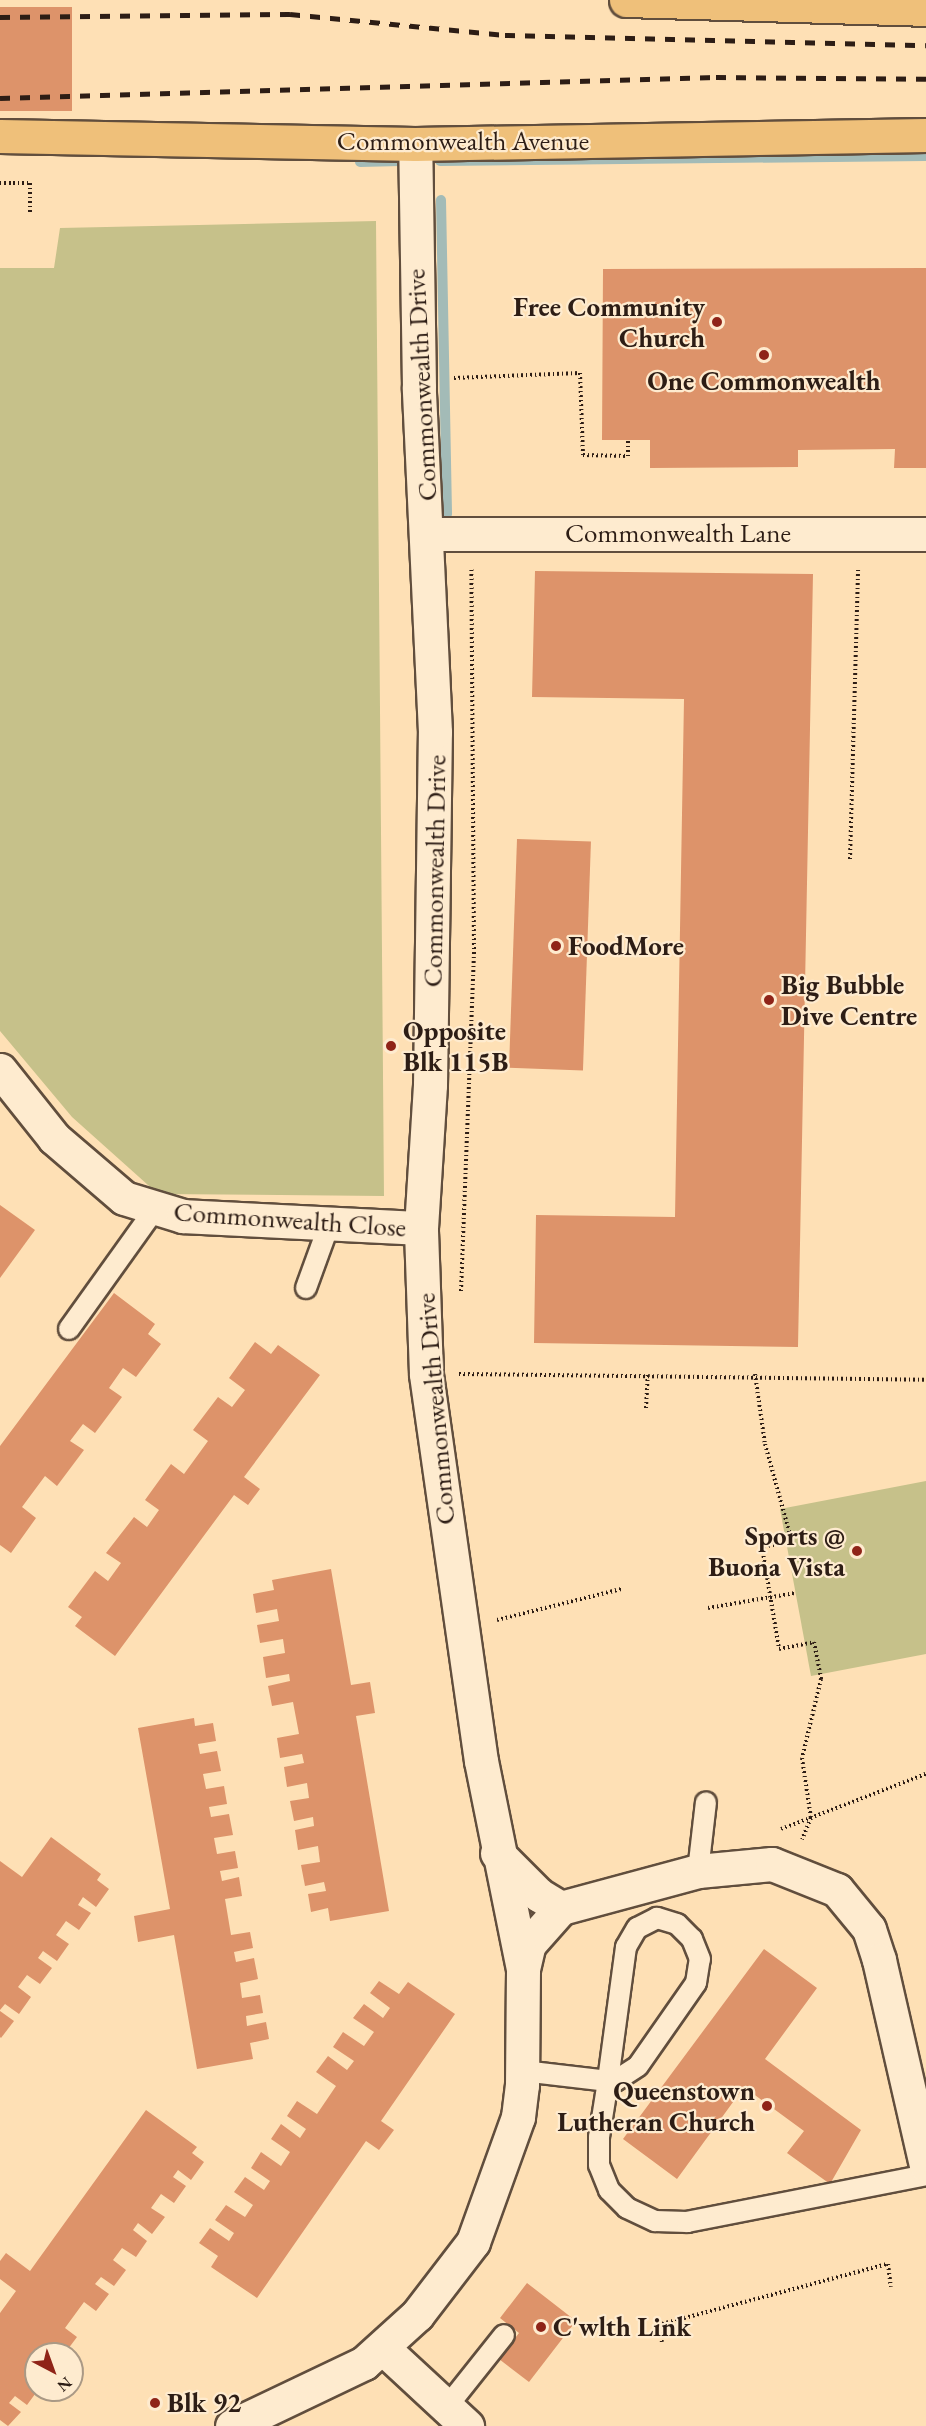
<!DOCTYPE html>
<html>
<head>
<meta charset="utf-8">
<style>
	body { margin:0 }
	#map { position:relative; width:926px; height:2426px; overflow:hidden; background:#fee0b5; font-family:"EB Garamond",serif }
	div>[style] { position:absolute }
	.green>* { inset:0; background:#c6c18a }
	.stream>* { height:10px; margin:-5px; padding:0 5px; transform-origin:5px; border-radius:5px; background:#a3bbb7 }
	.building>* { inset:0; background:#dd936a; transform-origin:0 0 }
	.path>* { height:4px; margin-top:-2px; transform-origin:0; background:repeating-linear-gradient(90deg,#2d1d15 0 1.5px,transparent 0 4.5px) }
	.roads { filter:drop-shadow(2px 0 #614e3d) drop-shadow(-2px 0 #614e3d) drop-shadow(0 2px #614e3d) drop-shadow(0 -2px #614e3d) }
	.lane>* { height:20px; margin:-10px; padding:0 10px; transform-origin:10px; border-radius:10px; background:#feebcf }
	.street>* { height:33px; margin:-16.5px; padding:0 16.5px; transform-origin:16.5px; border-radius:16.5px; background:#feebcf }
	.primary>* { height:33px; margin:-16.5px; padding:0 16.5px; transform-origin:16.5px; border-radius:16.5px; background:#efc07a }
	.rail>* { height:4.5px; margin-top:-2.25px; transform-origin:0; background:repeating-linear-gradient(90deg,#2d1d15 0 10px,transparent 0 20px) }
	.dots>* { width:16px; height:16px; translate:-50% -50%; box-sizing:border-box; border:3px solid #feebcf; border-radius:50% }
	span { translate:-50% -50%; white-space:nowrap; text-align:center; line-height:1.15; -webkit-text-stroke:4.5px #feebcf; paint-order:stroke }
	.street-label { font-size:27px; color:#2d1d15 }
	.poi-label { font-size:27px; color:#2d1d15; font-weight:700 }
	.right { translate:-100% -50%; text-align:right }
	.left { translate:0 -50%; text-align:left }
	.north { position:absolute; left:24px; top:2342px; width:60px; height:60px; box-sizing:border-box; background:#feebcf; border:2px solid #aa9985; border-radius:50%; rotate:139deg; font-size:16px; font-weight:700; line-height:24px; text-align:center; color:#2d1d15 }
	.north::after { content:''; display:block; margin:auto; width:21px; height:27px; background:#8f2418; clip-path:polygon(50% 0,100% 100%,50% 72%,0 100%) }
</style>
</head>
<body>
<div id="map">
	<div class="green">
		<div style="clip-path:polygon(376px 221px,384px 1196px,158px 1194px,72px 1117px,0 1031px,0 268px,54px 268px,60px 228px)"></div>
		<div style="clip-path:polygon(926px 1481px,926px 1654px,811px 1676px,780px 1509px)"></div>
	</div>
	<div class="stream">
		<div style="left:440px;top:161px;width:486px;rotate:-0.6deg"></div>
		<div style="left:360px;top:162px;width:40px;rotate:-1.4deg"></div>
		<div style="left:441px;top:200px;width:314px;rotate:88.9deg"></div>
	</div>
	<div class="building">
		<div style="left:0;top:7px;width:72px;height:104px"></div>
		<div style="clip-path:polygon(926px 268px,926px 468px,894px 468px,895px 449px,798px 450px,798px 467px,650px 468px,650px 440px,602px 440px,603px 269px)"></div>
		<div style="clip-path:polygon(535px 571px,813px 574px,798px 1347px,534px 1343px,536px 1215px,675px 1217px,684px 699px,532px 697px)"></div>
		<div style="left:517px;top:839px;width:74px;height:229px;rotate:2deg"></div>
		<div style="clip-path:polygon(0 1205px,35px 1230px,0 1278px)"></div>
		<div style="clip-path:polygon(114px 1293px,155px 1324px,148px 1334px,161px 1344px,136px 1377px,123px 1368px,109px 1388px,122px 1397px,95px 1433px,83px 1424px,70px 1441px,84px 1450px,57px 1486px,45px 1476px,22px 1507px,36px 1518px,11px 1553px,0 1545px,0 1446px)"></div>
		<div style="clip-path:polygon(255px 1342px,271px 1354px,278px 1345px,320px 1375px,244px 1477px,260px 1489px,248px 1505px,234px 1495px,115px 1656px,75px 1626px,82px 1617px,68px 1607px,95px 1571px,108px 1581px,121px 1563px,106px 1553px,134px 1517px,147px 1527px,159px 1510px,145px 1500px,171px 1464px,184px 1474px,208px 1441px,193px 1430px,218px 1397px,232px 1407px,245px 1390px,229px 1378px)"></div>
		<div style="clip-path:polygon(331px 1569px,351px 1685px,370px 1682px,375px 1713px,356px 1716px,389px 1911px,330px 1921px,328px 1908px,311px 1912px,308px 1894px,326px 1891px,324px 1882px,305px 1886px,301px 1865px,320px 1862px,318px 1846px,298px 1850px,295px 1830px,314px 1826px,313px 1817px,294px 1821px,290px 1801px,309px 1798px,307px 1783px,287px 1787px,284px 1767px,304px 1763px,302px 1754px,280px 1758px,277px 1738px,299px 1734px,293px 1702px,272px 1706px,268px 1686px,290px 1681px,289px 1674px,266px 1678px,263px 1657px,285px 1653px,283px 1639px,260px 1643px,257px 1625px,279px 1621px,277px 1609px,256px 1613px,253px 1594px,274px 1590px,272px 1580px)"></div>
		<div style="clip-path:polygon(194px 1718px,195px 1726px,213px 1723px,216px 1741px,198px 1744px,200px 1754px,217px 1751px,221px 1771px,203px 1774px,206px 1789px,224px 1786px,227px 1804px,209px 1807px,211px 1817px,229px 1814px,233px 1835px,214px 1838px,217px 1854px,235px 1851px,238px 1868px,220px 1871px,222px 1881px,239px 1877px,242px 1896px,225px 1899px,231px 1935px,250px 1932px,253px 1948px,234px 1952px,236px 1962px,254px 1958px,258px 1979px,240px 1983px,242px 1998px,260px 1995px,263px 2013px,246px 2016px,247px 2026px,266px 2022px,269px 2039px,250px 2043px,253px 2059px,197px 2069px,174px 1935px,138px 1942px,134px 1916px,170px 1909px,138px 1728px)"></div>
		<div style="clip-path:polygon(51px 1837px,101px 1874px,97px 1880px,109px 1889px,96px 1907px,83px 1897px,78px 1905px,91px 1913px,79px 1930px,66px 1921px,56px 1935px,69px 1944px,57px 1961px,43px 1951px,38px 1958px,52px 1968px,40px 1984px,27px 1975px,18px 1987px,31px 1997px,19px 2014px,5px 2004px,0 2010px,0 1861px,22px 1877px)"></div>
		<div style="clip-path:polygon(764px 1949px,817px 1988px,765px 2059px,861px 2130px,830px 2184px,787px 2153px,804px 2131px,744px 2087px,677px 2179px,623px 2139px)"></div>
		<div style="clip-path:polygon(379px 1981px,399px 1994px,408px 1982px,455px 2014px,381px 2121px,394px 2130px,379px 2150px,366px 2141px,257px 2298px,211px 2267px,218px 2256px,199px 2243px,210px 2228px,229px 2241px,234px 2233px,215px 2220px,226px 2205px,245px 2217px,253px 2205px,234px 2192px,245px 2177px,264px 2190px,270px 2181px,251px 2168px,261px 2152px,281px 2166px,290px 2152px,271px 2139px,281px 2124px,300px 2138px,306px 2129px,287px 2116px,297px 2101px,317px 2114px,336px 2086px,316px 2072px,328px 2056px,347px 2070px,354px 2061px,333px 2047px,343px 2032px,364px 2046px,374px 2032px,353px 2018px,364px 2004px,383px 2018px,390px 2008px,370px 1993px)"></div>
		<div style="clip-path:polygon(0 2011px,14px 2021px,1px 2038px,0 2037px)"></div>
		<div style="clip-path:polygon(146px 2110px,197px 2147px,192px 2153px,204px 2162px,191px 2180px,178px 2170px,173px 2177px,186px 2186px,174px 2203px,161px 2194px,151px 2208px,165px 2217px,152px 2234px,138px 2223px,133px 2230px,147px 2241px,136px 2257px,122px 2248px,113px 2260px,126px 2270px,114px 2286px,101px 2277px,95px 2284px,109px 2294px,96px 2311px,84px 2302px,65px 2328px,77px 2337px,65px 2353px,52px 2345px,47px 2351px,52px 2354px,36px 2354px,26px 2380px,38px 2390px,27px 2405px,15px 2396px,9px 2403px,21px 2412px,8px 2426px,0 2420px,0 2313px,16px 2291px,0 2279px,0 2261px,6px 2253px,30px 2271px)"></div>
		<div style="clip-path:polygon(527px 2283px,576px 2321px,529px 2382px,499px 2359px,519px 2333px,500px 2318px)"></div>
	</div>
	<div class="path">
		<div style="left:0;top:183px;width:30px"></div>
		<div style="left:30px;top:183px;width:32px;rotate:90deg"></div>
		<div style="left:454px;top:378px;width:126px;rotate:-2.3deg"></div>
		<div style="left:580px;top:373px;width:82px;rotate:87.9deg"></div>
		<div style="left:583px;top:455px;width:45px;rotate:1.3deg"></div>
		<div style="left:628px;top:456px;width:16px;rotate:-90deg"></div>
		<div style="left:850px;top:859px;width:291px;rotate:-88.4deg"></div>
		<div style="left:461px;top:1291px;width:342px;rotate:-87.8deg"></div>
		<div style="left:474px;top:949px;width:382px;rotate:-90.4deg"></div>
		<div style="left:459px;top:1374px;width:467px;rotate:0.7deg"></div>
		<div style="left:755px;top:1374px;width:71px;rotate:81.9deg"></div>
		<div style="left:765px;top:1444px;width:102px;rotate:74.6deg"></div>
		<div style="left:792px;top:1542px;width:30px;rotate:171deg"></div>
		<div style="left:762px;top:1547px;width:103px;rotate:80.5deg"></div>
		<div style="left:779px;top:1649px;width:36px;rotate:-11deg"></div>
		<div style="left:814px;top:1642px;width:38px;rotate:79deg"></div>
		<div style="left:821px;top:1679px;width:81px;rotate:103.5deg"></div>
		<div style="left:802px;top:1758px;width:61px;rotate:81.5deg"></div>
		<div style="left:811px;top:1818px;width:23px;rotate:113deg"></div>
		<div style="left:646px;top:1408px;width:34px;rotate:-87deg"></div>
		<div style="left:708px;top:1608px;width:88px;rotate:-9.8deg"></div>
		<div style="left:497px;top:1620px;width:128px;rotate:-14deg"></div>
		<div style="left:781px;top:1829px;width:155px;rotate:-20.8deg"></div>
		<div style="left:662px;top:2342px;width:17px;rotate:-103deg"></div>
		<div style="left:658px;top:2325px;width:238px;rotate:-14.9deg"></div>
		<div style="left:888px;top:2264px;width:23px;rotate:83deg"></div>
	</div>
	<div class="roads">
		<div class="lane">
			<div style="left:306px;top:1288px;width:70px;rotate:-70deg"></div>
			<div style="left:69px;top:1329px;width:148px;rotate:-54.4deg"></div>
			<div style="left:698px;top:1871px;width:69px;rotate:-83.4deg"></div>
			<div style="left:523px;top:2071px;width:86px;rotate:6.7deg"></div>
			<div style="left:608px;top:2081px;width:7px"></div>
			<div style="left:615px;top:2081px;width:27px;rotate:-33deg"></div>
			<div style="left:638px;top:2066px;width:101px;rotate:-55.1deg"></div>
			<div style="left:696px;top:1983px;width:24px;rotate:-81deg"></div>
			<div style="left:700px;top:1959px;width:22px;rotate:-112deg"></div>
			<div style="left:692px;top:1939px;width:21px;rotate:-135deg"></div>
			<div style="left:677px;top:1924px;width:21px;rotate:-163deg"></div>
			<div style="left:657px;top:1918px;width:22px;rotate:153deg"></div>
			<div style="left:637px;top:1928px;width:22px;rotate:120deg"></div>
			<div style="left:626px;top:1947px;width:135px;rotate:97.7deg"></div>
			<div style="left:608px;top:2081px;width:57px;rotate:99.1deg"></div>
			<div style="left:599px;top:2137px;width:28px;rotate:90deg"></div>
			<div style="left:599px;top:2165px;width:27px;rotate:68deg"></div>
			<div style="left:609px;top:2190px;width:25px;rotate:45deg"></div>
			<div style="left:627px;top:2208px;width:31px;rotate:25deg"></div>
			<div style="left:655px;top:2221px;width:32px;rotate:2deg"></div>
			<div style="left:687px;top:2222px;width:244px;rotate:-11.1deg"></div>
			<div style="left:446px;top:2408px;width:93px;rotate:-51.5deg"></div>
		</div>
		<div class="street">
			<div style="left:429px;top:534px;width:497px"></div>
			<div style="left:0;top:1070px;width:87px;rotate:51.5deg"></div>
			<div style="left:54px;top:1138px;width:92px;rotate:40.6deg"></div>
			<div style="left:124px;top:1198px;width:62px;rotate:17deg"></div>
			<div style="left:183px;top:1216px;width:238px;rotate:2.9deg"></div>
			<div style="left:497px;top:1853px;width:59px;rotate:45deg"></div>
			<div style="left:539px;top:1895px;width:26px;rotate:31deg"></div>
			<div style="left:523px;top:1969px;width:26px;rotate:-77deg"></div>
			<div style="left:529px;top:1944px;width:48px;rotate:-48.4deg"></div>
			<div style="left:561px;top:1908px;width:142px;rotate:-15.1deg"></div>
			<div style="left:698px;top:1871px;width:74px;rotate:-5.4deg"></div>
			<div style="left:772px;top:1864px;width:70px;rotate:21.8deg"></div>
			<div style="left:837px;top:1890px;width:50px;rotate:50.6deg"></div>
			<div style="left:869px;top:1929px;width:33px;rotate:72deg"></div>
			<div style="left:879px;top:1960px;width:211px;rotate:77.1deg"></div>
			<div style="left:385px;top:2350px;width:112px;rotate:42.8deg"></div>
			<div style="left:232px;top:2426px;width:146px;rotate:-25.5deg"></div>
			<div style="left:364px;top:2363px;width:72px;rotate:-42.2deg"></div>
			<div style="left:417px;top:2315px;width:92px;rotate:-52.5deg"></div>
			<div style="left:473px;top:2242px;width:133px;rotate:-70.2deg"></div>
			<div style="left:518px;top:2117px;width:32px;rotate:-83deg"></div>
			<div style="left:522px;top:2085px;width:116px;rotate:-89.5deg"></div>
			<div style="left:523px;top:1969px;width:212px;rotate:-101.4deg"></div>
			<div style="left:481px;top:1761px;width:391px;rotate:-98.1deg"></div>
			<div style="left:426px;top:1374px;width:146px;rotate:-92deg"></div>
			<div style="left:421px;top:1228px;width:143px;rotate:-86.4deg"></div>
			<div style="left:430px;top:1085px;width:353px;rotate:-89.2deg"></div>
			<div style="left:435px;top:732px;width:345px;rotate:-92.7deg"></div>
			<div style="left:419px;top:387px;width:243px;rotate:-90.9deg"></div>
		</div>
		<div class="primary">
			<div style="left:626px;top:0;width:300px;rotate:1.7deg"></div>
			<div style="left:0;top:136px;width:415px;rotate:1.1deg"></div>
			<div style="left:415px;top:144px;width:511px;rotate:-1.01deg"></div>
		</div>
	</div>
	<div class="rail">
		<div style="left:0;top:17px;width:290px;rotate:-0.6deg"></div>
		<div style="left:290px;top:14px;width:216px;rotate:5.6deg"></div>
		<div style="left:505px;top:35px;width:421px;rotate:1.4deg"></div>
		<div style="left:0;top:98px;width:716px;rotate:-1.68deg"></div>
		<div style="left:716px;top:77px;width:210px;rotate:0.5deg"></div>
	</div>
	<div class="dots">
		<div style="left:717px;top:322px;background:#8f2418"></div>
		<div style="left:764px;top:355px;background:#8f2418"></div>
		<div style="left:556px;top:946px;background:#8f2418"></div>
		<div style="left:769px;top:1000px;background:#8f2418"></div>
		<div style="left:391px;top:1046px;background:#8f2418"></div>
		<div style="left:857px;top:1551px;background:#8f2418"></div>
		<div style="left:767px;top:2106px;background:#8f2418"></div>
		<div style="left:541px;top:2327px;background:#8f2418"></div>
		<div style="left:155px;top:2403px;background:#8f2418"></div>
	</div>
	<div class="street-label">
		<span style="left:463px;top:141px">Commonwealth Avenue</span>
		<span style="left:421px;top:385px;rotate:-93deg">Commonwealth Drive</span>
		<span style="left:678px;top:533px">Commonwealth Lane</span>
		<span style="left:434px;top:871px;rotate:-89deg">Commonwealth Drive</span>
		<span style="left:290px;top:1219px;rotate:4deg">Commonwealth Close</span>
		<span style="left:435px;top:1409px;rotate:-95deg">Commonwealth Drive</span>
	</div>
	<div class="poi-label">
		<span class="right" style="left:705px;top:322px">Free Community<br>Church</span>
		<span style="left:764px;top:381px">One Commonwealth</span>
		<span class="left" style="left:568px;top:946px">FoodMore</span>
		<span class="left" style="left:781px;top:1000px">Big Bubble<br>Dive Centre</span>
		<span class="left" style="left:403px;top:1046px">Opposite<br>Blk 115B</span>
		<span class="right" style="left:845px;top:1551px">Sports @<br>Buona Vista</span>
		<span class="right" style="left:755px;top:2106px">Queenstown<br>Lutheran Church</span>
		<span class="left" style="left:553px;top:2327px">C'wlth Link</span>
		<span class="left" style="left:167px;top:2403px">Blk 92</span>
	</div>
	<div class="north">N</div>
</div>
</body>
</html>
